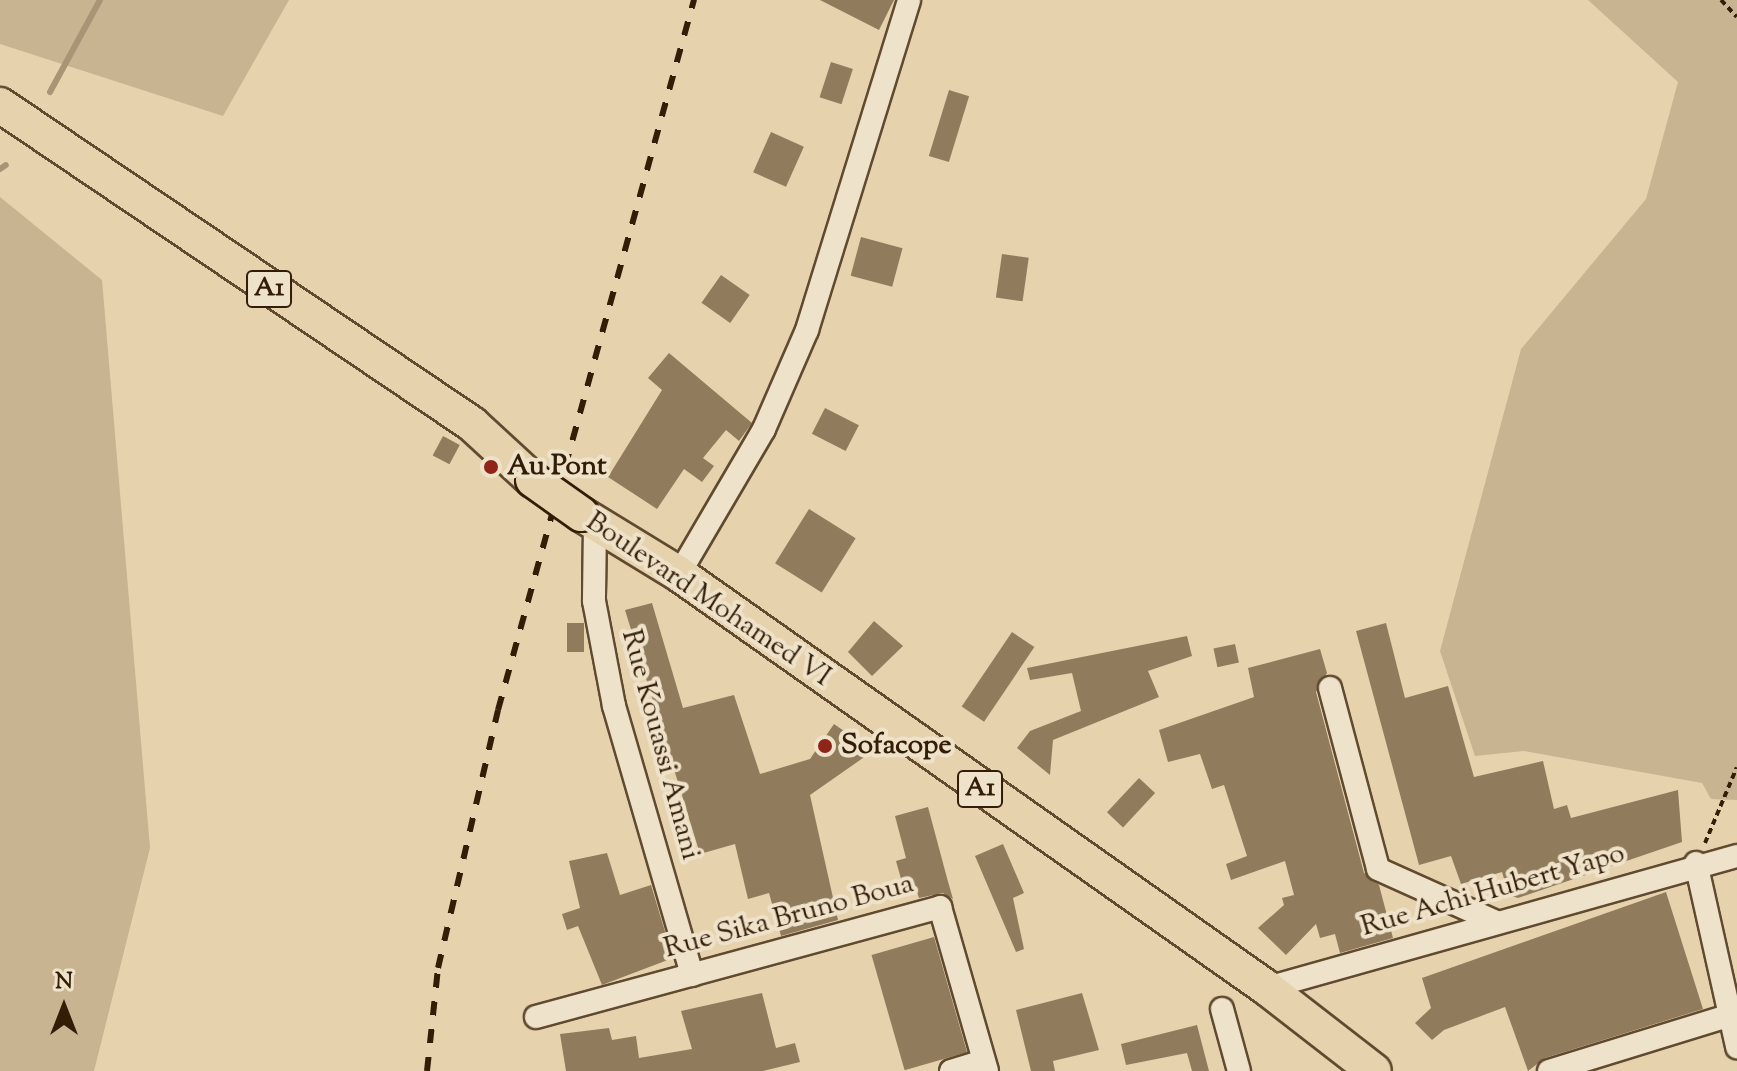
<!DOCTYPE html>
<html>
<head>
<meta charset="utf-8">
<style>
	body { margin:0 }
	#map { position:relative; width:1737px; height:1071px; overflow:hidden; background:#e6d3ad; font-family:"Sorts Mill Goudy",serif }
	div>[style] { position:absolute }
	.green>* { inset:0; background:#c8b491 }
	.stream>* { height:6px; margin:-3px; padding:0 3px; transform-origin:3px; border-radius:3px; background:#a99575 }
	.building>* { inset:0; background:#907c5d; transform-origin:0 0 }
	.path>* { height:4px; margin-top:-2px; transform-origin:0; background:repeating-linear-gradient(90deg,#331d07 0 6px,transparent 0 10px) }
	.roads { filter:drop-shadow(2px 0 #604a30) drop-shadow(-2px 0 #604a30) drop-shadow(0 2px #604a30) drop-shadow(0 -2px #604a30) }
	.street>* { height:22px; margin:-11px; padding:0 11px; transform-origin:11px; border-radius:11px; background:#efe2ca }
	.primary>* { height:34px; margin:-17px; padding:0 17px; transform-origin:17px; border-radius:17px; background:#e6d3ad }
	.rail>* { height:6px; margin-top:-3px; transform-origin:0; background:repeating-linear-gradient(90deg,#331d07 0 14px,transparent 0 28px) }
	.bridges { filter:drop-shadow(2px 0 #331d07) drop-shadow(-2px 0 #331d07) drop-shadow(0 2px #331d07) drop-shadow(0 -2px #331d07) }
	.primary-bridge>* { height:34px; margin:-17px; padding:0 17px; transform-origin:17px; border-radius:17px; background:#e6d3ad }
	.dots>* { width:22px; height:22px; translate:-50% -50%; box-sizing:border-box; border:4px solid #efe2ca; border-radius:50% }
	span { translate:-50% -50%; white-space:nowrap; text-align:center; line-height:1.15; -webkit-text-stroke:8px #efe2ca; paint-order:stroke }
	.shield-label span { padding:2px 6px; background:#efe2ca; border:2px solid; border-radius:6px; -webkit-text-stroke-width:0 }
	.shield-label { font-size:26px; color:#331d07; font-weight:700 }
	.poi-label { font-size:28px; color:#331d07; font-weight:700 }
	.left { translate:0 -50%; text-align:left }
	.street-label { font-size:28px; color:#331d07 }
	.north { position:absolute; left:24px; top:967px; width:80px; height:80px; -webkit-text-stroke:6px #efe2ca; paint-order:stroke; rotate:0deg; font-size:22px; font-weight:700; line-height:32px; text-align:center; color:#331d07 }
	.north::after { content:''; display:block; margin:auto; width:28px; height:36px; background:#331d07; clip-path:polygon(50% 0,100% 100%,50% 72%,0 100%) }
</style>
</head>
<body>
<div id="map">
	<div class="green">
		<div style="clip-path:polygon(0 0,289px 0,223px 116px,0 44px)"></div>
		<div style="clip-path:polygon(1588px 0,1737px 0,1737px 800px,1711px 799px,1702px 783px,1524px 751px,1475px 756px,1440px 651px,1521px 349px,1646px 199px,1678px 82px)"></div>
		<div style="clip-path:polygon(0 197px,102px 280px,150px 848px,94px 1071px,0 1071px)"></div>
	</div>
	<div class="stream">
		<div style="left:50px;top:92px;width:105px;rotate:-61.5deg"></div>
		<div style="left:0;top:169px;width:7px;rotate:-34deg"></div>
	</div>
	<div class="building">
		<div style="clip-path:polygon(820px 0,894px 0,879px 30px)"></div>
		<div style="left:831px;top:62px;width:23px;height:37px;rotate:18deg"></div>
		<div style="left:949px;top:90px;width:21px;height:69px;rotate:17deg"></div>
		<div style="left:771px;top:132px;width:36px;height:44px;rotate:24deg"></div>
		<div style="left:861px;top:237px;width:43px;height:40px;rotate:15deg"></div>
		<div style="left:1002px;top:254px;width:27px;height:44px;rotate:8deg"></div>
		<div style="left:721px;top:275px;width:35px;height:34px;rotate:35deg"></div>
		<div style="clip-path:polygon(669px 353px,752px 423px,739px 441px,726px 430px,703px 458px,714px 466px,702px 482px,684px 469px,657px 509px,608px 477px,662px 390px,648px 378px)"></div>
		<div style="left:825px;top:408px;width:38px;height:29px;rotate:27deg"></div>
		<div style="left:443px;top:436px;width:19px;height:22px;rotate:28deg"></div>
		<div style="left:809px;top:509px;width:55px;height:64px;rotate:32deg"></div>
		<div style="clip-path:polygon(652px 603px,683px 708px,734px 695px,760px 774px,810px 759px,834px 724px,873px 751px,810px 795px,838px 920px,781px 936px,769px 893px,748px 899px,735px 844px,700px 854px,625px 610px)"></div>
		<div style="clip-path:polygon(874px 621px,903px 646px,872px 676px,848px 652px)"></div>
		<div style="left:567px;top:623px;width:17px;height:29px"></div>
		<div style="clip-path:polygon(1386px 623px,1405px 698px,1448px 686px,1474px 777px,1543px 761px,1554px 809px,1567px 805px,1571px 818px,1678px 790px,1682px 842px,1518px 898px,1509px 895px,1502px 872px,1461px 884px,1451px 856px,1419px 865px,1356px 631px)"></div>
		<div style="left:1012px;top:632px;width:27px;height:90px;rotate:34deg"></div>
		<div style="clip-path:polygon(1187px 636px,1192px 656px,1148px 671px,1159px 697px,1053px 740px,1050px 775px,1017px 748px,1030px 731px,1081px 711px,1072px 673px,1030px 680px,1027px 668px)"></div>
		<div style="left:1235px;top:644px;width:19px;height:22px;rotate:78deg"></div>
		<div style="clip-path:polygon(1320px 649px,1327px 673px,1316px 692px,1364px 873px,1379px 885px,1393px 938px,1340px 953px,1335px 934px,1320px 938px,1316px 924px,1286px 955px,1258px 928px,1284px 905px,1282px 898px,1294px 895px,1285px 861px,1231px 880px,1226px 864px,1247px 856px,1224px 785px,1212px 789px,1200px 754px,1168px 762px,1159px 730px,1254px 697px,1248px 668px)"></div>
		<div style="left:1139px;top:778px;width:22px;height:47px;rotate:43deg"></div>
		<div style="clip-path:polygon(928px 807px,947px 878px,953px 899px,943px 893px,919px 898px,914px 883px,903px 886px,896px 861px,906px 858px,895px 816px)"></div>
		<div style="clip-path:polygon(1003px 844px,1024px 893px,1013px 898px,1024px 949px,1016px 952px,975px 856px)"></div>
		<div style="clip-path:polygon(607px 853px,620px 895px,651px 885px,673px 958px,602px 985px,578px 926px,567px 930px,562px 914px,580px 908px,569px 861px)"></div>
		<div style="clip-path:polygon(1666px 892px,1703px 1009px,1545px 1058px,1528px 1071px,1505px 1007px,1444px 1030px,1432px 1040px,1415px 1023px,1431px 1008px,1422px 978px)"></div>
		<div style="left:934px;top:937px;width:120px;height:65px;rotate:74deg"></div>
		<div style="clip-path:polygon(762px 993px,776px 1048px,795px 1043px,800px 1062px,763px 1071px,566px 1071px,560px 1034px,609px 1028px,612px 1040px,636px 1036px,639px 1058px,692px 1049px,681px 1011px)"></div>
		<div style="clip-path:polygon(1082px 993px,1099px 1050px,1053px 1061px,1055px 1071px,1031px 1071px,1016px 1010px)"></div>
		<div style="clip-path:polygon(1197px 1025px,1209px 1071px,1192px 1071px,1187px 1053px,1126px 1065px,1121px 1044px)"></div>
	</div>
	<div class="path">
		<div style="left:1721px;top:0;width:23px;rotate:47deg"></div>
		<div style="left:1705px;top:843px;width:82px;rotate:-67.2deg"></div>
	</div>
	<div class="roads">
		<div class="street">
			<div style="left:595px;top:525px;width:76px;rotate:90.8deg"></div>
			<div style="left:594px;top:601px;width:107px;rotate:79.2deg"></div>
			<div style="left:614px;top:706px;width:280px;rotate:73.8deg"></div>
			<div style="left:679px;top:574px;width:168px;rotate:-59.6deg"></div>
			<div style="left:764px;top:429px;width:108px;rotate:-66.5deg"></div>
			<div style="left:807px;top:330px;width:345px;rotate:-72.8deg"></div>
			<div style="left:1330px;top:688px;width:187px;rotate:75.1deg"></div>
			<div style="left:1378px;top:869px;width:129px;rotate:24.2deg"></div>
			<div style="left:1696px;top:863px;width:189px;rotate:77.4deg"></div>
			<div style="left:1267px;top:988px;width:488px;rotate:-15.7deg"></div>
			<div style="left:1222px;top:1009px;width:64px;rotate:74.7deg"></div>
			<div style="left:536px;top:1017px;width:419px;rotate:-15.2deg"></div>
			<div style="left:940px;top:907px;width:171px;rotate:74deg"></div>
			<div style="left:951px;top:1071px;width:34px;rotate:-17deg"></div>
			<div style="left:1549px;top:1071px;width:187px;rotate:-17.1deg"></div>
		</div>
		<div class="primary">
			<div style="left:0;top:105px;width:570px;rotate:34.05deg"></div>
			<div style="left:472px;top:424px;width:83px;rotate:42.6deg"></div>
			<div style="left:581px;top:514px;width:115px;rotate:31.5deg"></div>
			<div style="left:679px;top:574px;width:719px;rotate:35.15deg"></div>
			<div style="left:1267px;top:988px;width:135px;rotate:37.8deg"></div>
		</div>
	</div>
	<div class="rail">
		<div style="left:427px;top:1071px;width:104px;rotate:-83.9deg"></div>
		<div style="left:438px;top:968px;width:265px;rotate:-76.9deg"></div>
		<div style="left:498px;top:710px;width:737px;rotate:-74.57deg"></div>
	</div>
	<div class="bridges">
		<div class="primary-bridge">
			<div style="left:533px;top:480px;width:59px;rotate:35.3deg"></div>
		</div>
	</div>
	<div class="dots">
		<div style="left:491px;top:467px;background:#8f2418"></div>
		<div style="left:825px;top:746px;background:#8f2418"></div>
	</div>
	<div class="shield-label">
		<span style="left:269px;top:289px">A1</span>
		<span style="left:980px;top:789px">A1</span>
	</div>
	<div class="poi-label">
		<span class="left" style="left:507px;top:467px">Au Pont</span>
		<span class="left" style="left:841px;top:746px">Sofacope</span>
	</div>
	<div class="street-label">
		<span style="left:708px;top:600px;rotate:34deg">Boulevard Mohamed VI</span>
		<span style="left:660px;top:745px;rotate:75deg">Rue Kouassi Amani</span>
		<span style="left:1493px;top:891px;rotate:-16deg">Rue Achi Hubert Yapo</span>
		<span style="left:789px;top:917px;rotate:-15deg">Rue Sika Bruno Boua</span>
	</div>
	<div class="north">N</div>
</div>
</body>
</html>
